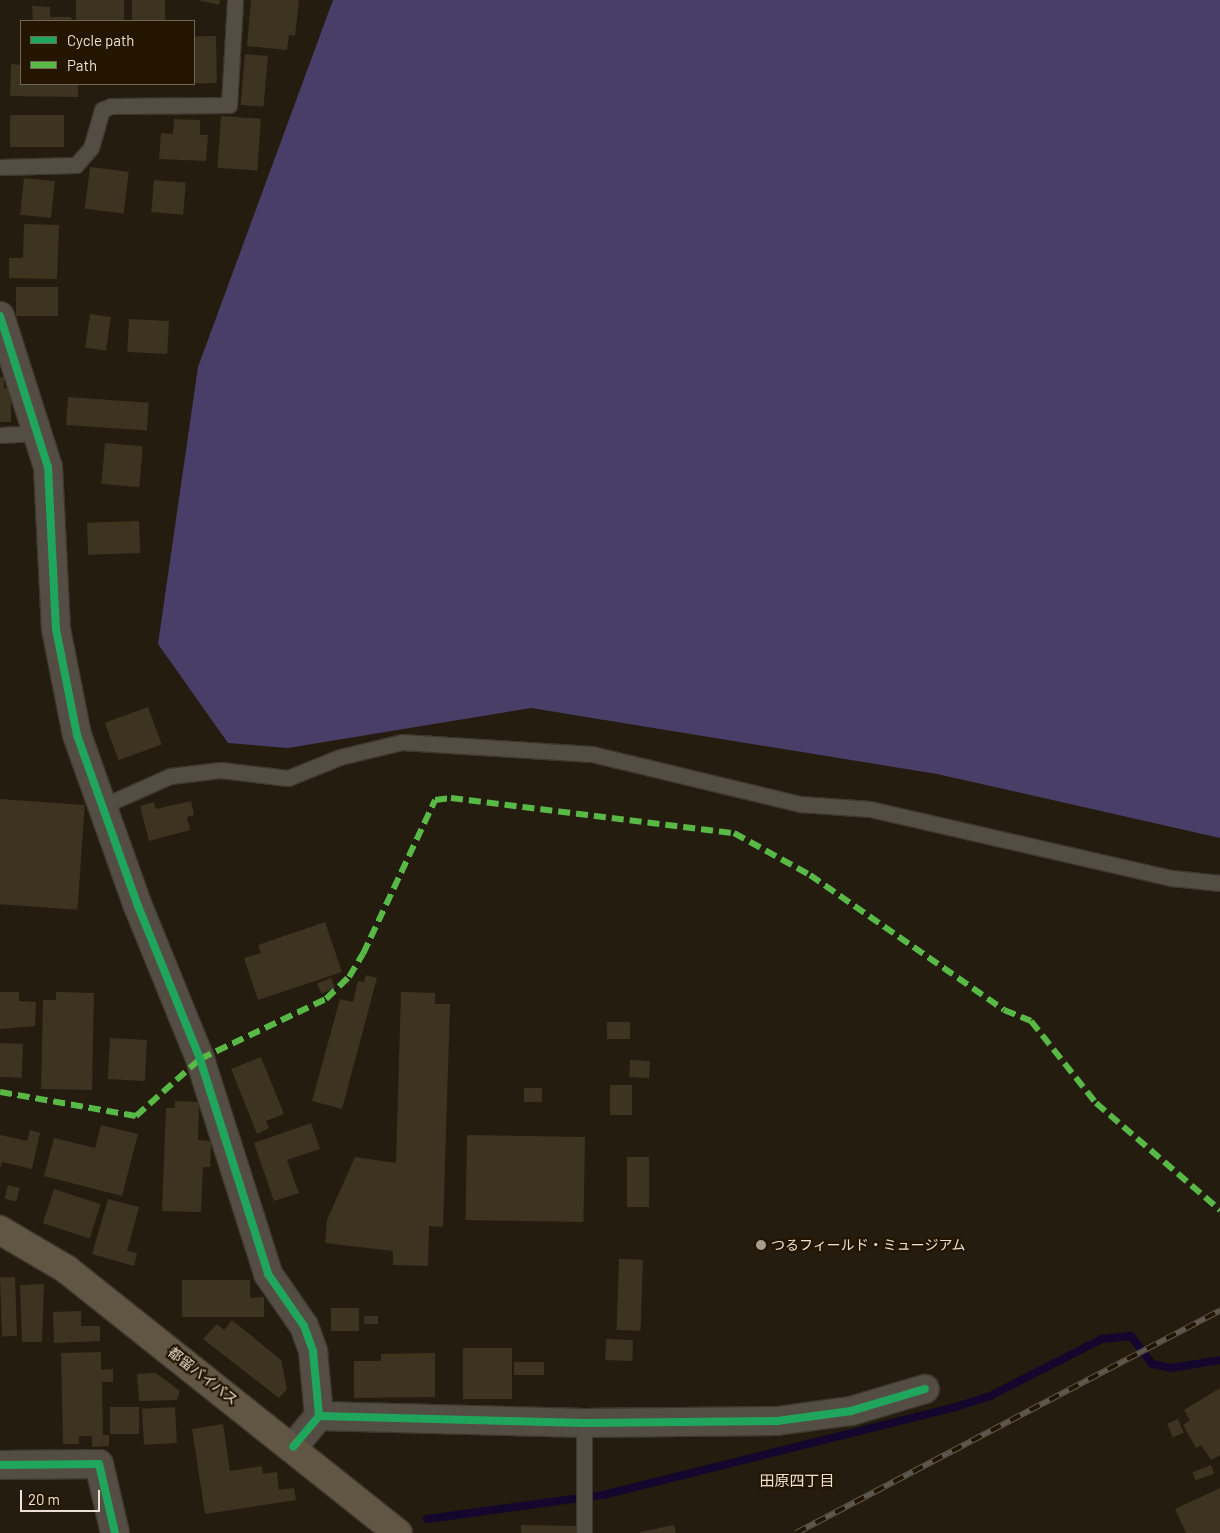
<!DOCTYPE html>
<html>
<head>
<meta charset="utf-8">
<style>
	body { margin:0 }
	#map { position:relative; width:1220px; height:1533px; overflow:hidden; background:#241c0e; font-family:Barlow,"Noto Sans JP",sans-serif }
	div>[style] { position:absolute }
	.forest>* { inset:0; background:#493e68 }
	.stream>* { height:8px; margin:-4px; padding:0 4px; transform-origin:4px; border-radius:4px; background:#15062e }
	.building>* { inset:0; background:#3c3320; transform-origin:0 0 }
	.roads { filter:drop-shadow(1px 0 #3e372e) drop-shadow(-1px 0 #3e372e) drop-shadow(0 1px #3e372e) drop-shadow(0 -1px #3e372e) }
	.lane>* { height:15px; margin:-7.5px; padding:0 7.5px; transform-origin:7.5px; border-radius:7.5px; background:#534d43 }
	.street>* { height:28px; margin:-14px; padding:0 14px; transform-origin:14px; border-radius:14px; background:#534d43 }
	.highway>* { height:28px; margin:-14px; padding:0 14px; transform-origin:14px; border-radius:14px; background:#605643 }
	.rail>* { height:5.5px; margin-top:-2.75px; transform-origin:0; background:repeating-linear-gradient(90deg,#231500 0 11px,#5e584e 0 22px); box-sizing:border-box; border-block:1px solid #5e584e }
	.quiet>* { height:6px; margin-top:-3px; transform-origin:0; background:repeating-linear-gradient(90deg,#58b947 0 12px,transparent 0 18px) }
	.cycleway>* { height:8px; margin:-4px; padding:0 4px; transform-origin:4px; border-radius:4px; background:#20a55d }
	.dots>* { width:14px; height:14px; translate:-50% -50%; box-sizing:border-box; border:2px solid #231500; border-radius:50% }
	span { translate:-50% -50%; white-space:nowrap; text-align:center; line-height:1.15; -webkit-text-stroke:4.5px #231500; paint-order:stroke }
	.poi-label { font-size:14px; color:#ece2d3 }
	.left { translate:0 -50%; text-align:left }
	.street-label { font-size:14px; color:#ece2d3 }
	.neighbourhood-label { font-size:15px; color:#ece2d3 }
	.legend { position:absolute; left:20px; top:20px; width:175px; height:65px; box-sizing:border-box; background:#231500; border:1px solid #736754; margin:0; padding:6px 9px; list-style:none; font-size:15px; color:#ece2d3 }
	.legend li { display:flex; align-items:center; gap:10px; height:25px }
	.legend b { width:25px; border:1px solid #736754 }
	.scale { position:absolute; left:20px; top:1490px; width:80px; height:22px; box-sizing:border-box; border:2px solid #ece2d3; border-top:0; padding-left:6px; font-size:15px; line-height:18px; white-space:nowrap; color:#ece2d3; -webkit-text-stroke:4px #231500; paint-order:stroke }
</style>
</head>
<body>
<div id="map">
	<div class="forest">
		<div style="clip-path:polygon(333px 0,1220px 0,1220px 838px,937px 774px,531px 708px,288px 748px,228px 743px,158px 644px,198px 367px)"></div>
	</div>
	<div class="stream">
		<div style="left:427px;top:1519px;width:178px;rotate:-7.8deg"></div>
		<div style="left:603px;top:1495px;width:363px;rotate:-14deg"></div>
		<div style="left:955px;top:1407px;width:37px;rotate:-17deg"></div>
		<div style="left:990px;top:1396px;width:126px;rotate:-27deg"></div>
		<div style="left:1102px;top:1339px;width:29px;rotate:-6deg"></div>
		<div style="left:1131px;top:1336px;width:35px;rotate:53deg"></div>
		<div style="left:1152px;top:1364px;width:19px;rotate:12deg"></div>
		<div style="left:1171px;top:1368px;width:50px;rotate:-9.3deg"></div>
	</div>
	<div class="building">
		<div style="left:76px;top:0;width:48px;height:21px"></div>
		<div style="left:132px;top:0;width:33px;height:21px"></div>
		<div style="clip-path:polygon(197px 0,220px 0,219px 5px)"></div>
		<div style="clip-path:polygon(251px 0,299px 0,295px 36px,289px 35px,287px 50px,247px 46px)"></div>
		<div style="clip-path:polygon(32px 6px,50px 7px,50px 17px,71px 17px,72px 21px,33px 21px)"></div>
		<div style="left:216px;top:36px;width:47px;height:22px;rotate:89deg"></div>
		<div style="left:245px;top:54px;width:23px;height:51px;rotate:5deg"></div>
		<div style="clip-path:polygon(11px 64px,21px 65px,21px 84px,78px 84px,78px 97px,10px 96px)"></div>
		<div style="left:64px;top:115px;width:32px;height:54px;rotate:90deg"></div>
		<div style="left:221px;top:116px;width:40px;height:52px;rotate:4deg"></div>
		<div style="clip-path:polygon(174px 119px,200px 120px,200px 135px,208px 135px,206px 161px,159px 159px,161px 133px,173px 134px)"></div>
		<div style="left:90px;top:167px;width:39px;height:42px;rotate:7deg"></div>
		<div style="left:24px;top:178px;width:31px;height:37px;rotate:6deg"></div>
		<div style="left:154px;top:180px;width:32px;height:32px;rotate:5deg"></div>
		<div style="clip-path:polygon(24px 224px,59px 225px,57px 279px,9px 278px,9px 258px,23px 258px)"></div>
		<div style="left:16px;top:287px;width:42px;height:29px"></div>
		<div style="left:90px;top:314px;width:21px;height:34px;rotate:8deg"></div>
		<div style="left:129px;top:319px;width:40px;height:33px;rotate:3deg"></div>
		<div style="clip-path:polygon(0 377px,4px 377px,4px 388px,11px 388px,11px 422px,0 422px)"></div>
		<div style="left:68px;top:397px;width:81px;height:28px;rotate:4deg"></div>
		<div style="left:105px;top:443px;width:38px;height:41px;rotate:5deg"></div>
		<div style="left:139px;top:521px;width:32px;height:52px;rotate:88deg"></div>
		<div style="left:148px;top:707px;width:40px;height:46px;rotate:70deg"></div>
		<div style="left:0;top:799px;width:85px;height:105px;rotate:4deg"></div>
		<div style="clip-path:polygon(191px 801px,194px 815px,187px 817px,190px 830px,149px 841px,140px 806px,154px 802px,156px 809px)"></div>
		<div style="clip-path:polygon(325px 922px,342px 972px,258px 1000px,244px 958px,261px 953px,258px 945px)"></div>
		<div style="clip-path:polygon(366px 975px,377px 978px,342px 1109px,312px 1101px,340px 999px,353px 1002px,358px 981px,364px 982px)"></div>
		<div style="left:331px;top:978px;width:11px;height:15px;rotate:68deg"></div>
		<div style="clip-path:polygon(0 992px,19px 992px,19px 1001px,36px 1002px,35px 1026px,0 1029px)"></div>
		<div style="clip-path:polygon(56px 992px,94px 993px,92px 1090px,41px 1089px,43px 1000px,56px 1000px)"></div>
		<div style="clip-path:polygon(401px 992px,435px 993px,435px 1004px,450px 1004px,443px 1227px,429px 1226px,428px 1266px,393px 1265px,393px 1251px,325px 1243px,327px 1220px,355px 1157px,396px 1163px)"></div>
		<div style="left:630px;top:1022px;width:17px;height:23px;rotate:90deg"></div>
		<div style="left:110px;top:1038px;width:37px;height:41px;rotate:3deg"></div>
		<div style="left:0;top:1043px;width:23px;height:34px;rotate:2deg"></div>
		<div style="clip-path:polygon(261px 1057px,284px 1114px,266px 1121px,269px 1128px,257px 1134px,231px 1069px)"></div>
		<div style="left:630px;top:1060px;width:20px;height:17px;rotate:3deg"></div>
		<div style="left:610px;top:1085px;width:22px;height:30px"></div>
		<div style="left:524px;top:1088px;width:18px;height:14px"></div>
		<div style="clip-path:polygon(175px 1101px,199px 1102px,198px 1140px,211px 1141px,210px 1167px,203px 1167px,201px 1212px,162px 1211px,166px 1108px,175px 1108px)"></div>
		<div style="clip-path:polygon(311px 1123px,320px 1149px,287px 1160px,299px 1193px,274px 1201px,254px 1143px)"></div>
		<div style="clip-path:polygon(101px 1125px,138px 1134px,122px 1196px,44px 1176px,54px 1138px,95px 1148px)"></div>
		<div style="clip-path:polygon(30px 1130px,40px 1133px,32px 1169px,2px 1162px,0 1169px,0 1135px,27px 1141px)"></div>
		<div style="left:467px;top:1135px;width:118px;height:85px;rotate:1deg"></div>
		<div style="left:627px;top:1157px;width:22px;height:50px"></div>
		<div style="left:8px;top:1185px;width:12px;height:14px;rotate:14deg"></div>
		<div style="left:54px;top:1189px;width:49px;height:36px;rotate:18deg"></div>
		<div style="clip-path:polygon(108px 1199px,139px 1207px,127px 1251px,137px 1253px,134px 1266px,92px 1254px)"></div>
		<div style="left:619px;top:1259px;width:24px;height:71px;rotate:2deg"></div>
		<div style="left:15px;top:1277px;width:59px;height:15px;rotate:88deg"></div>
		<div style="clip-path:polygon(182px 1280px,250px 1280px,250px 1298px,264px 1297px,264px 1317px,182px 1317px)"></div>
		<div style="clip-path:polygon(44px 1284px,42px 1342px,22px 1342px,20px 1285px)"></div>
		<div style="left:331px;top:1308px;width:28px;height:23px"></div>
		<div style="clip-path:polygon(81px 1311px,81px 1326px,100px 1326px,100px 1341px,54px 1343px,53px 1312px)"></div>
		<div style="left:364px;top:1316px;width:14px;height:8px"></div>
		<div style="clip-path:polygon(232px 1320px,281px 1360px,287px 1389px,279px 1398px,203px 1339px,217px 1324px,224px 1330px)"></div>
		<div style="left:606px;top:1339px;width:27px;height:21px;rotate:2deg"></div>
		<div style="left:463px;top:1348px;width:49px;height:51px"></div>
		<div style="clip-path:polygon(101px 1352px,101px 1370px,113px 1369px,113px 1382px,102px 1382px,103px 1435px,109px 1435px,109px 1446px,92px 1447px,92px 1436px,79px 1436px,79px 1444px,63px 1444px,61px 1353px)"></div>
		<div style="clip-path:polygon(435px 1353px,435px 1397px,354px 1398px,354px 1361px,381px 1361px,381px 1354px)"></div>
		<div style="left:514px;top:1362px;width:30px;height:13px"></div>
		<div style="clip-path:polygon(156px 1373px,180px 1391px,177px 1400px,139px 1401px,137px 1374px)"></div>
		<div style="clip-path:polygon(1220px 1388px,1220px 1455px,1211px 1460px,1201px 1445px,1196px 1448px,1183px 1425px,1190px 1420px,1184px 1410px)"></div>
		<div style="left:110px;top:1407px;width:29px;height:27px"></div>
		<div style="left:175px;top:1407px;width:36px;height:33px;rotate:87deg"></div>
		<div style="left:1178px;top:1419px;width:15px;height:12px;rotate:67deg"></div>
		<div style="clip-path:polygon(223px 1424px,230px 1471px,262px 1466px,263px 1474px,277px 1472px,279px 1490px,294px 1488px,296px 1500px,205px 1514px,192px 1429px)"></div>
		<div style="left:1211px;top:1465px;width:9px;height:20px;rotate:69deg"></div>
		<div style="clip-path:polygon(1220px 1488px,1220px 1533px,1186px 1533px,1175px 1509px)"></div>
		<div style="clip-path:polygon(521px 1525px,577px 1526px,576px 1533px,521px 1533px)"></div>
		<div style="clip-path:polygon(674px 1525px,676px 1533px,640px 1533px,640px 1532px)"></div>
	</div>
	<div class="roads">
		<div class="lane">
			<div style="left:0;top:167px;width:76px;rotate:-1.5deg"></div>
			<div style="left:76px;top:165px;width:23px;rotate:-49deg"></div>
			<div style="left:91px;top:148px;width:40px;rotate:-74deg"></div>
			<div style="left:102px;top:110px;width:10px;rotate:-24deg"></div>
			<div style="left:111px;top:106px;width:118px;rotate:-0.5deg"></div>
			<div style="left:229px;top:105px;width:105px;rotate:-86.7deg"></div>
			<div style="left:0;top:435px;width:36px;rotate:-3deg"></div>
			<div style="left:105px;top:805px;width:71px;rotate:-24deg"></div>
			<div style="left:170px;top:776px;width:51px;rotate:-6.7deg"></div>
			<div style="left:221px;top:770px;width:67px;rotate:6.8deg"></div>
			<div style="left:288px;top:778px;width:56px;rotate:-22deg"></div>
			<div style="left:340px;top:757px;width:64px;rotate:-13.6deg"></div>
			<div style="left:402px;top:742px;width:190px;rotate:3.6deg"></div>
			<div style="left:592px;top:754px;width:215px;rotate:13.5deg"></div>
			<div style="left:801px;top:804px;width:69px;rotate:4.1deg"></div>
			<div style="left:870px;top:809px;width:310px;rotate:12.9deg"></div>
			<div style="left:1172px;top:878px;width:48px;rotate:5.9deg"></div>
			<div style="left:584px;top:1423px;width:110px;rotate:90deg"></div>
		</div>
		<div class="street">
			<div style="left:0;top:316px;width:158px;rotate:72.4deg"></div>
			<div style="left:48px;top:467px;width:162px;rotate:87.2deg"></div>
			<div style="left:56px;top:629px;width:108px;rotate:78.8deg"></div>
			<div style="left:77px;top:735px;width:182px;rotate:70.4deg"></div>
			<div style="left:138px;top:906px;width:165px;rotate:67.9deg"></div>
			<div style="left:200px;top:1059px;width:225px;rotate:72.4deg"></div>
			<div style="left:268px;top:1274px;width:63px;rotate:55.3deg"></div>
			<div style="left:304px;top:1326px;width:27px;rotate:70deg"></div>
			<div style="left:313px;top:1351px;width:65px;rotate:84.7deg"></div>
			<div style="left:319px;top:1416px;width:40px;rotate:130deg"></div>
			<div style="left:319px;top:1416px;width:265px;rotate:1.5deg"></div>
			<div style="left:584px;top:1423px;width:193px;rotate:-0.6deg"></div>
			<div style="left:777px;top:1421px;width:75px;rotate:-7.7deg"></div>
			<div style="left:851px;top:1411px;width:77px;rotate:-16.6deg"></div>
			<div style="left:0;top:1465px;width:99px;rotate:-0.6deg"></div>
			<div style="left:99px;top:1464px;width:71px;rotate:76.9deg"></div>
		</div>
		<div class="highway">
			<div style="left:0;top:1230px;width:77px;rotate:30.6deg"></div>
			<div style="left:66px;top:1269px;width:424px;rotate:38.5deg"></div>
		</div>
	</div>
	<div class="rail">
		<div style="left:796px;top:1533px;width:479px;rotate:-27.7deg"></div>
	</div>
	<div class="quiet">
		<div style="left:0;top:1092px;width:138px;rotate:10deg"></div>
		<div style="left:136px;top:1116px;width:86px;rotate:-41.7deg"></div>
		<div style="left:200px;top:1059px;width:140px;rotate:-25.5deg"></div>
		<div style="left:326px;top:999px;width:32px;rotate:-44deg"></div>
		<div style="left:349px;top:977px;width:27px;rotate:-59deg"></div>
		<div style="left:363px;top:954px;width:170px;rotate:-64.9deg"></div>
		<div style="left:435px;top:800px;width:16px;rotate:-7deg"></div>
		<div style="left:451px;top:798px;width:285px;rotate:7.1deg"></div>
		<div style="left:734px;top:833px;width:87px;rotate:28.9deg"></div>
		<div style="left:810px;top:875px;width:236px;rotate:34.8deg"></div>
		<div style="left:1004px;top:1010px;width:29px;rotate:22deg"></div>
		<div style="left:1031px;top:1021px;width:105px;rotate:51.6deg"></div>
		<div style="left:1096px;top:1103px;width:164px;rotate:40.8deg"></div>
	</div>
	<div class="cycleway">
		<div style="left:0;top:316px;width:158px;rotate:72.4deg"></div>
		<div style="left:48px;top:467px;width:162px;rotate:87.2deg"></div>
		<div style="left:56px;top:629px;width:108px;rotate:78.8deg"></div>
		<div style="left:77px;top:735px;width:182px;rotate:70.4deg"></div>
		<div style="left:138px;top:906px;width:165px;rotate:67.9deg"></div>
		<div style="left:200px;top:1059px;width:225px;rotate:72.4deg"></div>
		<div style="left:268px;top:1274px;width:63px;rotate:55.3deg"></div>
		<div style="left:304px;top:1326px;width:27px;rotate:70deg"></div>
		<div style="left:313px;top:1351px;width:65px;rotate:84.7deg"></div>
		<div style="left:319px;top:1416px;width:40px;rotate:130deg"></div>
		<div style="left:319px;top:1416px;width:265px;rotate:1.5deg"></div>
		<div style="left:584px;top:1423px;width:193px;rotate:-0.6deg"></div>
		<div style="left:777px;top:1421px;width:75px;rotate:-7.7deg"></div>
		<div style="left:851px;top:1411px;width:77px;rotate:-16.6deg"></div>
		<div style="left:0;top:1465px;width:99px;rotate:-0.6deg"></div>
		<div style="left:99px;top:1464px;width:71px;rotate:76.9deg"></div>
	</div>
	<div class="dots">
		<div style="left:761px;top:1245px;background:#a69d8e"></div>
	</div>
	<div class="poi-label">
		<span class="left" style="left:771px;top:1245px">つるフィールド・ミュージアム</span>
	</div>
	<div class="street-label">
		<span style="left:203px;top:1376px;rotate:38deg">都留バイパス</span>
	</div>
	<div class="neighbourhood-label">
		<span style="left:797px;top:1481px">田原四丁目</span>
	</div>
	<ul class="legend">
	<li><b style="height:6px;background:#20a55d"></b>Cycle path</li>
	<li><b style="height:6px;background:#58b947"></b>Path</li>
	</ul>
	<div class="scale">20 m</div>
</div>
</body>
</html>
